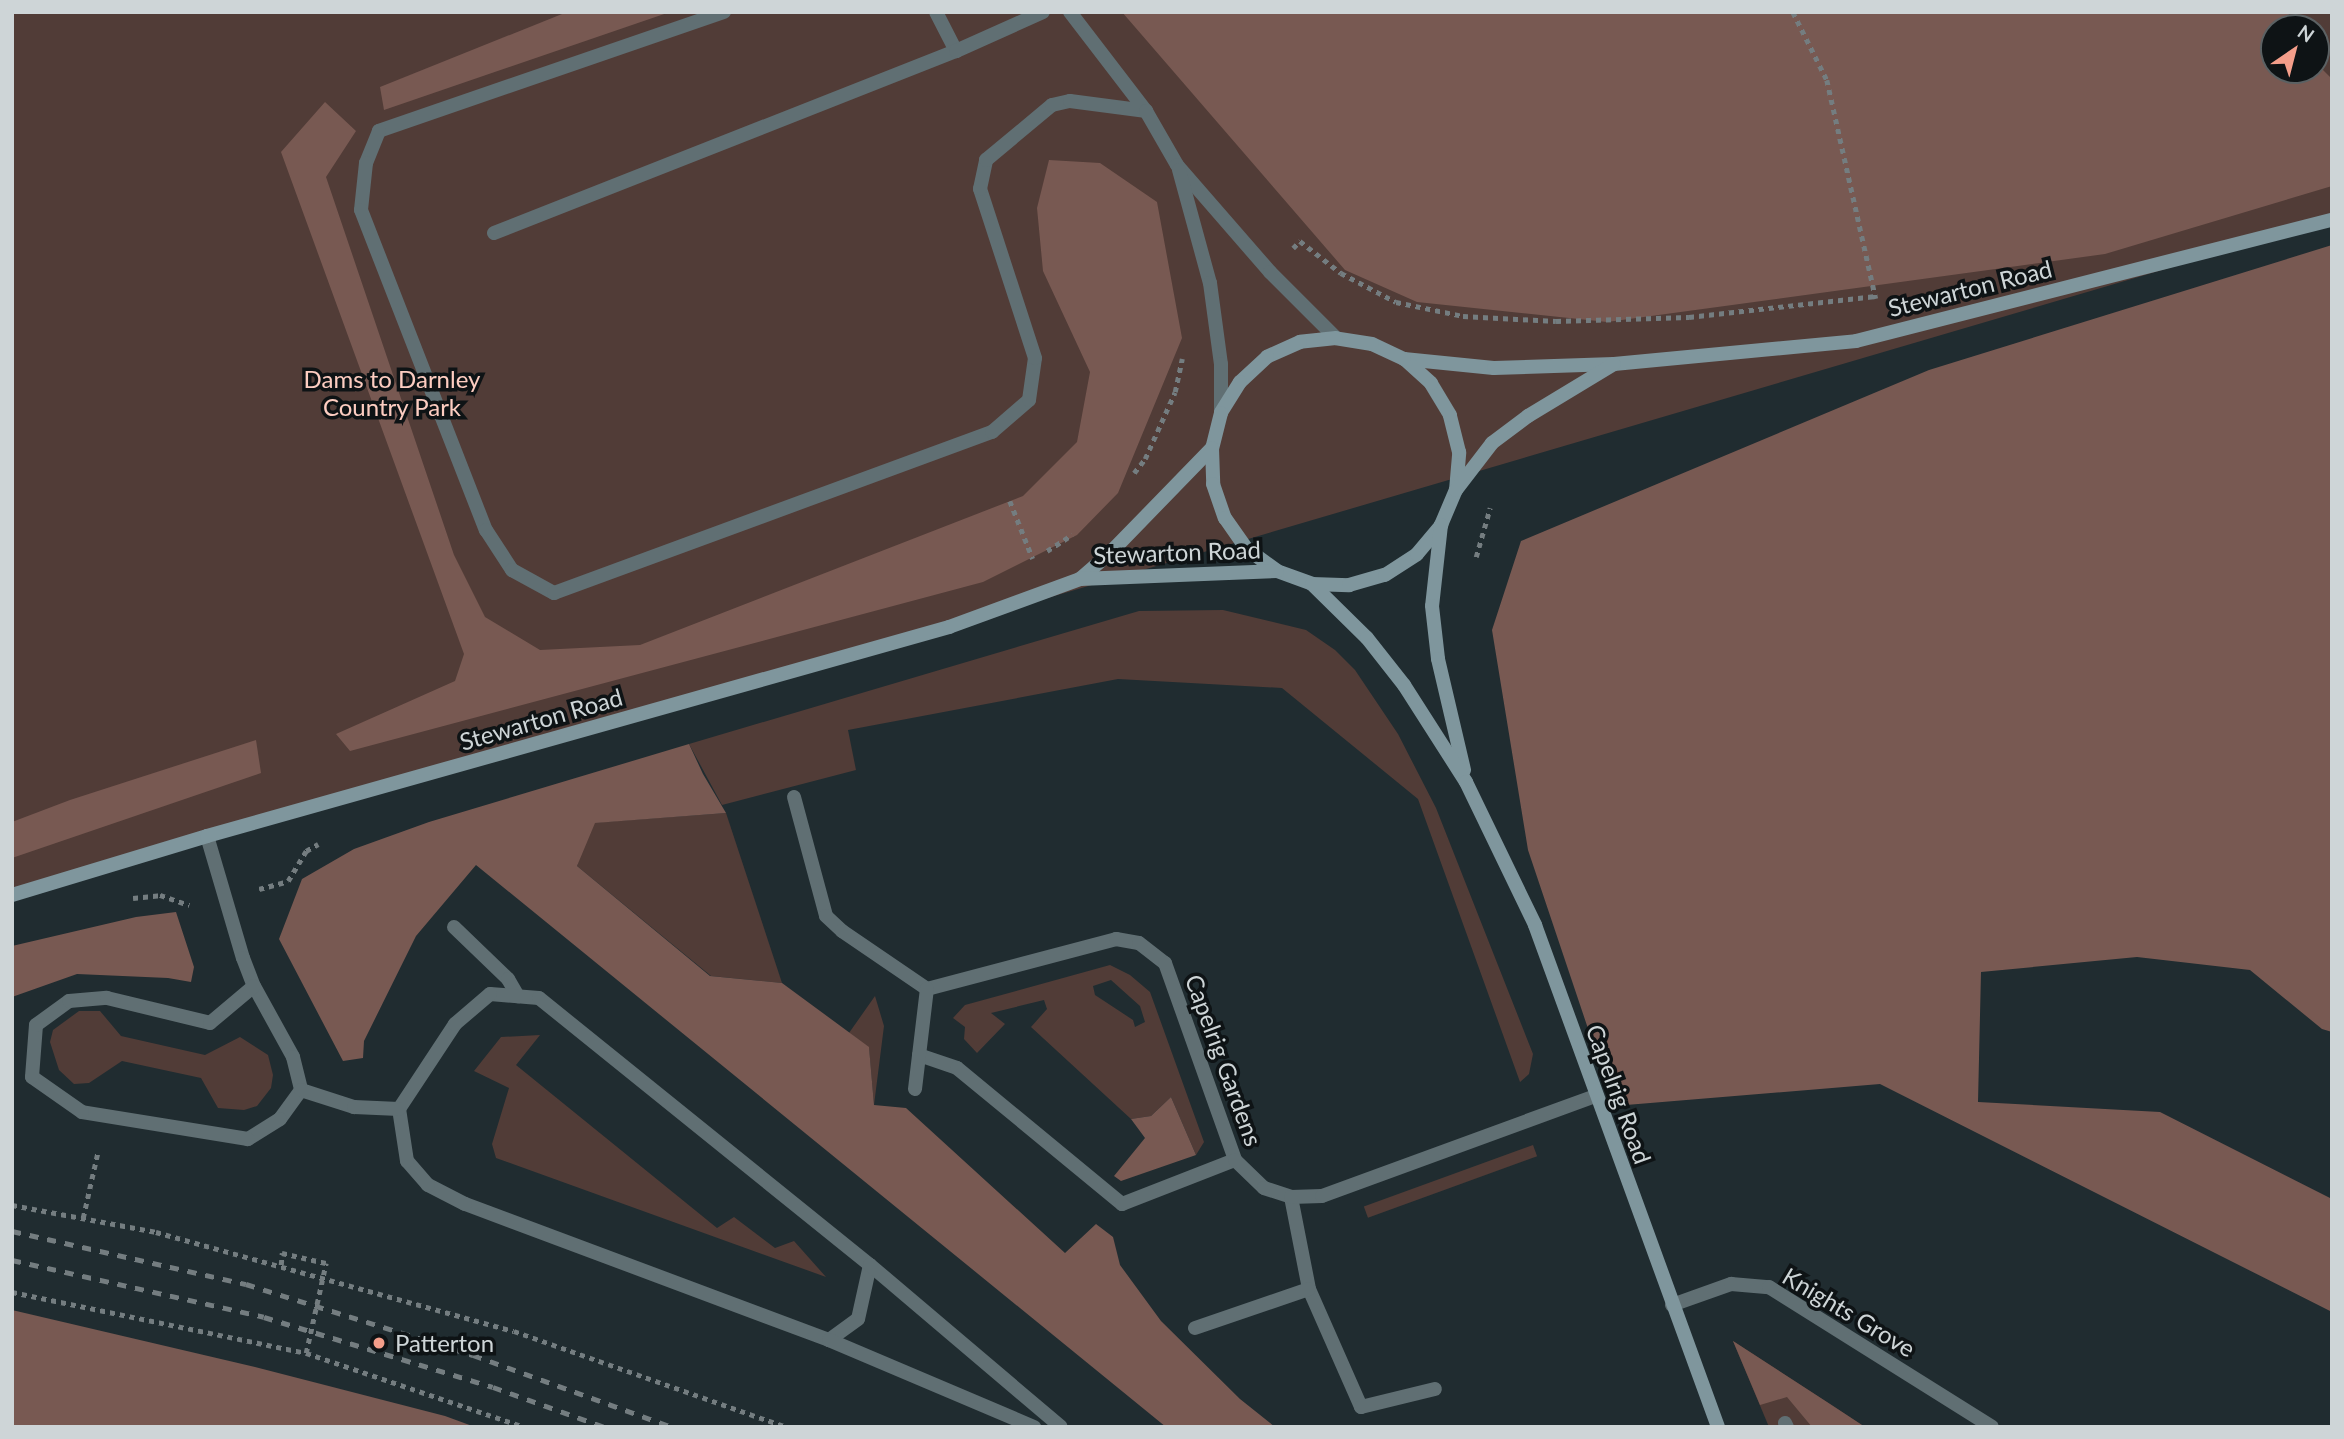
<!DOCTYPE html>
<html>
<head>
<meta charset="utf-8">
<style>
	body { margin:0 }
	#map { position:relative; width:2344px; height:1439px; overflow:hidden; background:#202c30; font-family:Lato,sans-serif }
	div>[style] { position:absolute }
	.green>* { inset:0; background:#513c37; transform-origin:0 0 }
	.forest>* { inset:0; background:#785952 }
	.path>* { height:4.5px; margin-top:-2.25px; transform-origin:0; background:repeating-linear-gradient(90deg,#747d80 0 5px,transparent 0 10px) }
	.lane>* { height:14px; margin:-7px; padding:0 7px; transform-origin:7px; border-radius:7px; background:#606f73 }
	.street>* { height:14px; margin:-7px; padding:0 7px; transform-origin:7px; border-radius:7px; background:#606f73 }
	.secondary>* { height:14px; margin:-7px; padding:0 7px; transform-origin:7px; border-radius:7px; background:#7f969d }
	.rail>* { height:5px; margin-top:-2.5px; transform-origin:0; background:repeating-linear-gradient(90deg,#747d80 0 9px,transparent 0 18px) }
	.path-bridge>* { height:4.5px; margin-top:-2.25px; transform-origin:0; background:repeating-linear-gradient(90deg,#747d80 0 5px,transparent 0 10px) }
	.dots>* { width:19px; height:19px; translate:-50% -50%; box-sizing:border-box; border:4px solid #0e1315; border-radius:50% }
	span { translate:-50% -50%; white-space:nowrap; text-align:center; line-height:1.15; -webkit-text-stroke:7px #0e1315; paint-order:stroke }
	.street-label { font-size:24px; color:#ced5d7 }
	.park-label { font-size:24px; color:#fdcdc1 }
	.poi-label { font-size:24px; color:#ced5d7 }
	.left { translate:0 -50%; text-align:left }
	.frame { position:absolute; inset:0; border:14px solid #ced5d7; pointer-events:none }
	.north { position:absolute; left:2260px; top:14px; width:70px; height:70px; box-sizing:border-box; background:#0e1315; border:2px solid #5b6163; border-radius:50%; rotate:35deg; font-size:19px; font-weight:700; line-height:28px; text-align:center; color:#ced5d7 }
	.north::after { content:''; display:block; margin:auto; width:24px; height:32px; background:#f49e8a; clip-path:polygon(50% 0,100% 100%,50% 72%,0 100%) }
</style>
</head>
<body>
<div id="map">
	<div class="green">
		<div style="clip-path:polygon(evenodd,12px 12px,2332px 12px,2332px 220px,949px 627px,12px 898px,12px 12px,2274px 28px,2316px 28px,2316px 70px,2274px 70px,2274px 28px)"></div>
		<div style="clip-path:polygon(1223px 610px,1306px 630px,1335px 650px,1355px 670px,1398px 734px,1436px 808px,1533px 1054px,1529px 1074px,1520px 1082px,1418px 799px,1282px 688px,1118px 679px,848px 730px,856px 770px,722px 805px,689px 744px,1139px 611px)"></div>
		<div style="clip-path:polygon(726px 813px,782px 983px,711px 976px,577px 866px,590px 823px)"></div>
		<div style="clip-path:polygon(evenodd,1110px 965px,1130px 975px,1150px 992px,1204px 1142px,1196px 1155px,1171px 1097px,1151px 1116px,1131px 1119px,1031px 1027px,1047px 1009px,1044px 1000px,991px 1013px,1005px 1024px,977px 1053px,964px 1039px,965px 1027px,953px 1018px,965px 1005px,1110px 965px,1111px 980px,1140px 1006px,1145px 1022px,1135px 1027px,1133px 1020px,1095px 995px,1093px 986px,1111px 980px)"></div>
		<div style="clip-path:polygon(875px 996px,884px 1026px,874px 1105px,869px 1048px,849px 1033px)"></div>
		<div style="clip-path:polygon(79px 1011px,100px 1011px,121px 1036px,205px 1055px,240px 1037px,268px 1055px,273px 1075px,271px 1088px,257px 1106px,244px 1110px,218px 1108px,201px 1078px,122px 1061px,89px 1083px,74px 1084px,59px 1070px,50px 1042px,53px 1030px)"></div>
		<div style="clip-path:polygon(540px 1035px,516px 1065px,717px 1228px,734px 1217px,775px 1248px,794px 1241px,826px 1277px,496px 1158px,492px 1144px,509px 1088px,474px 1071px,501px 1037px)"></div>
		<div style="left:1533px;top:1145px;width:12px;height:180px;rotate:70deg"></div>
		<div style="clip-path:polygon(1733px 1341px,1830px 1404px,1865px 1427px,1769px 1427px)"></div>
	</div>
	<div class="forest">
		<div style="clip-path:polygon(567px 12px,670px 12px,384px 110px,380px 87px)"></div>
		<div style="clip-path:polygon(1122px 12px,2288px 12px,2293px 28px,2274px 28px,2274px 70px,2316px 70px,2316px 63px,2332px 79px,2332px 186px,2105px 254px,1607px 322px,1417px 302px,1345px 270px)"></div>
		<div style="clip-path:polygon(325px 102px,356px 131px,326px 177px,454px 555px,485px 617px,540px 650px,640px 645px,1023px 496px,1077px 442px,1090px 372px,1043px 271px,1037px 208px,1049px 160px,1100px 163px,1157px 202px,1182px 338px,1118px 493px,1077px 535px,983px 582px,350px 751px,336px 734px,455px 681px,464px 654px,281px 152px)"></div>
		<div style="clip-path:polygon(2332px 245px,2332px 1032px,2322px 1029px,2250px 970px,2137px 957px,1981px 972px,1978px 1102px,2160px 1112px,2332px 1199px,2332px 1312px,1880px 1084px,1614px 1106px,1528px 850px,1492px 630px,1521px 541px,1929px 370px)"></div>
		<div style="clip-path:polygon(256px 740px,261px 773px,12px 858px,12px 822px,70px 800px)"></div>
		<div style="clip-path:polygon(689px 744px,703px 774px,726px 813px,595px 823px,577px 866px,710px 976px,782px 983px,869px 1047px,874px 1105px,906px 1108px,1065px 1253px,1096px 1224px,1113px 1237px,1120px 1265px,1161px 1321px,1240px 1399px,1275px 1427px,1166px 1427px,476px 865px,416px 936px,364px 1041px,363px 1058px,343px 1061px,279px 939px,302px 879px,354px 849px,429px 822px)"></div>
		<div style="clip-path:polygon(176px 912px,194px 967px,191px 982px,168px 978px,77px 974px,12px 997px,12px 946px,136px 917px)"></div>
		<div style="clip-path:polygon(1171px 1097px,1196px 1155px,1121px 1181px,1114px 1176px,1145px 1138px,1131px 1119px,1151px 1116px)"></div>
		<div style="clip-path:polygon(12px 1310px,255px 1367px,445px 1416px,475px 1427px,12px 1427px)"></div>
		<div style="clip-path:polygon(1733px 1341px,1830px 1404px,1865px 1427px,1812px 1427px,1787px 1397px,1760px 1405px)"></div>
	</div>
	<div class="path">
		<div style="left:1793px;top:12px;width:76px;rotate:63.4deg"></div>
		<div style="left:1827px;top:80px;width:224px;rotate:77.4deg"></div>
		<div style="left:1293px;top:248px;width:10px;rotate:-45deg"></div>
		<div style="left:1300px;top:241px;width:52px;rotate:38deg"></div>
		<div style="left:1341px;top:273px;width:62px;rotate:27.8deg"></div>
		<div style="left:1396px;top:302px;width:68px;rotate:11.8deg"></div>
		<div style="left:1463px;top:316px;width:93px;rotate:3.1deg"></div>
		<div style="left:1556px;top:321px;width:133px;rotate:-1.7deg"></div>
		<div style="left:1689px;top:317px;width:188px;rotate:-6.4deg"></div>
		<div style="left:1134px;top:473px;width:18px;rotate:-52deg"></div>
		<div style="left:1145px;top:459px;width:73px;rotate:-65.9deg"></div>
		<div style="left:1175px;top:392px;width:34px;rotate:-78deg"></div>
		<div style="left:1010px;top:501px;width:62px;rotate:68.4deg"></div>
		<div style="left:1047px;top:551px;width:30px;rotate:-33deg"></div>
		<div style="left:1476px;top:557px;width:51px;rotate:-74.1deg"></div>
		<div style="left:259px;top:889px;width:30px;rotate:-15deg"></div>
		<div style="left:288px;top:881px;width:35px;rotate:-59deg"></div>
		<div style="left:306px;top:851px;width:14px;rotate:-30deg"></div>
		<div style="left:133px;top:898px;width:27px;rotate:-6deg"></div>
		<div style="left:160px;top:895px;width:31px;rotate:19deg"></div>
		<div style="left:12px;top:1205px;width:147px;rotate:10.6deg"></div>
		<div style="left:156px;top:1232px;width:371px;rotate:15.5deg"></div>
		<div style="left:514px;top:1331px;width:289px;rotate:19.4deg"></div>
		<div style="left:83px;top:1218px;width:69px;rotate:-77.4deg"></div>
		<div style="left:281px;top:1265px;width:12px;rotate:-85deg"></div>
		<div style="left:282px;top:1253px;width:45px;rotate:12.8deg"></div>
		<div style="left:12px;top:1292px;width:300px;rotate:11.7deg"></div>
		<div style="left:306px;top:1353px;width:231px;rotate:18.7deg"></div>
	</div>
	<div class="lane">
		<div style="left:724px;top:12px;width:365px;rotate:161deg"></div>
		<div style="left:379px;top:131px;width:35px;rotate:112deg"></div>
		<div style="left:366px;top:163px;width:47px;rotate:96.1deg"></div>
		<div style="left:361px;top:210px;width:344px;rotate:68.7deg"></div>
		<div style="left:486px;top:530px;width:48px;rotate:57deg"></div>
		<div style="left:512px;top:570px;width:48px;rotate:28.7deg"></div>
		<div style="left:554px;top:593px;width:467px;rotate:-20.2deg"></div>
		<div style="left:992px;top:432px;width:49px;rotate:-40.9deg"></div>
		<div style="left:1029px;top:400px;width:42px;rotate:-81.9deg"></div>
		<div style="left:1035px;top:358px;width:178px;rotate:-108deg"></div>
		<div style="left:980px;top:189px;width:30px;rotate:-78deg"></div>
		<div style="left:986px;top:160px;width:86px;rotate:-39.8deg"></div>
		<div style="left:1052px;top:105px;width:18px;rotate:-13deg"></div>
		<div style="left:1070px;top:101px;width:77px;rotate:7.5deg"></div>
		<div style="left:936px;top:12px;width:44px;rotate:62.9deg"></div>
		<div style="left:1070px;top:12px;width:125px;rotate:52.5deg"></div>
		<div style="left:1146px;top:111px;width:62px;rotate:60.1deg"></div>
		<div style="left:1177px;top:165px;width:142px;rotate:49deg"></div>
		<div style="left:1270px;top:272px;width:93px;rotate:45deg"></div>
		<div style="left:1179px;top:170px;width:117px;rotate:74.7deg"></div>
		<div style="left:1210px;top:283px;width:82px;rotate:82.3deg"></div>
		<div style="left:1221px;top:364px;width:49px;rotate:90deg"></div>
		<div style="left:494px;top:233px;width:497px;rotate:-21.5deg"></div>
		<div style="left:956px;top:51px;width:95px;rotate:-24.1deg"></div>
		<div style="left:794px;top:797px;width:123px;rotate:74.9deg"></div>
		<div style="left:826px;top:916px;width:22px;rotate:43deg"></div>
		<div style="left:207px;top:836px;width:127px;rotate:73.6deg"></div>
		<div style="left:243px;top:958px;width:30px;rotate:69deg"></div>
		<div style="left:254px;top:986px;width:81px;rotate:61.2deg"></div>
		<div style="left:293px;top:1057px;width:34px;rotate:76deg"></div>
		<div style="left:301px;top:1090px;width:36px;rotate:126deg"></div>
		<div style="left:280px;top:1119px;width:38px;rotate:148deg"></div>
		<div style="left:248px;top:1139px;width:168px;rotate:-170.8deg"></div>
		<div style="left:82px;top:1112px;width:61px;rotate:-145deg"></div>
		<div style="left:32px;top:1077px;width:52px;rotate:-85.6deg"></div>
		<div style="left:36px;top:1025px;width:41px;rotate:-36deg"></div>
		<div style="left:69px;top:1001px;width:38px;rotate:-5deg"></div>
		<div style="left:107px;top:998px;width:106px;rotate:13.6deg"></div>
		<div style="left:210px;top:1023px;width:57px;rotate:-40.1deg"></div>
		<div style="left:454px;top:927px;width:75px;rotate:43.9deg"></div>
		<div style="left:508px;top:979px;width:20px;rotate:60deg"></div>
		<div style="left:490px;top:994px;width:49px;rotate:4.7deg"></div>
		<div style="left:539px;top:998px;width:425px;rotate:38.9deg"></div>
		<div style="left:870px;top:1265px;width:55px;rotate:102.5deg"></div>
		<div style="left:858px;top:1319px;width:36px;rotate:144deg"></div>
		<div style="left:829px;top:1340px;width:389px;rotate:-159.5deg"></div>
		<div style="left:465px;top:1204px;width:42px;rotate:-152.8deg"></div>
		<div style="left:428px;top:1185px;width:32px;rotate:-131deg"></div>
		<div style="left:407px;top:1161px;width:53px;rotate:-98.7deg"></div>
		<div style="left:399px;top:1109px;width:102px;rotate:-56.6deg"></div>
		<div style="left:455px;top:1024px;width:46px;rotate:-40.6deg"></div>
		<div style="left:919px;top:1055px;width:40px;rotate:18.9deg"></div>
		<div style="left:957px;top:1068px;width:214px;rotate:39.5deg"></div>
		<div style="left:1122px;top:1204px;width:121px;rotate:-21.3deg"></div>
		<div style="left:301px;top:1090px;width:56px;rotate:17.8deg"></div>
		<div style="left:354px;top:1107px;width:45px;rotate:2.5deg"></div>
		<div style="left:1291px;top:1197px;width:94px;rotate:78.9deg"></div>
		<div style="left:1309px;top:1289px;width:129px;rotate:66.2deg"></div>
		<div style="left:1361px;top:1407px;width:76px;rotate:-13.7deg"></div>
		<div style="left:870px;top:1265px;width:250px;rotate:40.3deg"></div>
		<div style="left:1195px;top:1328px;width:120px;rotate:-18.9deg"></div>
		<div style="left:829px;top:1340px;width:223px;rotate:23deg"></div>
		<div style="left:1785px;top:1423px;width:4px;rotate:63deg"></div>
	</div>
	<div class="street">
		<div style="left:842px;top:931px;width:103px;rotate:34.3deg"></div>
		<div style="left:927px;top:989px;width:196px;rotate:-14.8deg"></div>
		<div style="left:1116px;top:939px;width:23px;rotate:10deg"></div>
		<div style="left:1139px;top:943px;width:33px;rotate:38deg"></div>
		<div style="left:1165px;top:963px;width:209px;rotate:70.4deg"></div>
		<div style="left:1235px;top:1160px;width:40px;rotate:44deg"></div>
		<div style="left:1264px;top:1188px;width:28px;rotate:18deg"></div>
		<div style="left:1291px;top:1197px;width:31px;rotate:-2deg"></div>
		<div style="left:1322px;top:1196px;width:291px;rotate:-20.1deg"></div>
		<div style="left:915px;top:1089px;width:101px;rotate:-83.2deg"></div>
		<div style="left:1672px;top:1305px;width:63px;rotate:-19.6deg"></div>
		<div style="left:1731px;top:1284px;width:38px;rotate:5deg"></div>
		<div style="left:1769px;top:1287px;width:263px;rotate:32.1deg"></div>
	</div>
	<div class="secondary">
		<div style="left:1404px;top:359px;width:90px;rotate:5.7deg"></div>
		<div style="left:1494px;top:368px;width:120px;rotate:-1.9deg"></div>
		<div style="left:1614px;top:364px;width:243px;rotate:-5.4deg"></div>
		<div style="left:1856px;top:341px;width:491px;rotate:-14.3deg"></div>
		<div style="left:1456px;top:490px;width:38px;rotate:-85deg"></div>
		<div style="left:1459px;top:452px;width:38px;rotate:-104deg"></div>
		<div style="left:1450px;top:415px;width:37px;rotate:-121deg"></div>
		<div style="left:1431px;top:383px;width:36px;rotate:-138deg"></div>
		<div style="left:1404px;top:359px;width:35px;rotate:-155deg"></div>
		<div style="left:1372px;top:344px;width:36px;rotate:-171deg"></div>
		<div style="left:1336px;top:338px;width:36px;rotate:174deg"></div>
		<div style="left:1300px;top:342px;width:36px;rotate:156deg"></div>
		<div style="left:1267px;top:357px;width:37px;rotate:137deg"></div>
		<div style="left:1240px;top:382px;width:36px;rotate:122deg"></div>
		<div style="left:1221px;top:413px;width:36px;rotate:104deg"></div>
		<div style="left:1212px;top:448px;width:36px;rotate:88deg"></div>
		<div style="left:1213px;top:484px;width:36px;rotate:71deg"></div>
		<div style="left:1225px;top:518px;width:38px;rotate:55deg"></div>
		<div style="left:1247px;top:549px;width:37px;rotate:36deg"></div>
		<div style="left:1277px;top:571px;width:37px;rotate:20deg"></div>
		<div style="left:1312px;top:584px;width:37px;rotate:2deg"></div>
		<div style="left:1349px;top:585px;width:37px;rotate:-16deg"></div>
		<div style="left:1385px;top:575px;width:38px;rotate:-33deg"></div>
		<div style="left:1417px;top:554px;width:38px;rotate:-50deg"></div>
		<div style="left:1441px;top:525px;width:38px;rotate:-67deg"></div>
		<div style="left:1456px;top:490px;width:59px;rotate:-52.5deg"></div>
		<div style="left:1492px;top:443px;width:45px;rotate:-36.9deg"></div>
		<div style="left:1528px;top:416px;width:100px;rotate:-31.2deg"></div>
		<div style="left:1441px;top:525px;width:81px;rotate:96.3deg"></div>
		<div style="left:1432px;top:606px;width:53px;rotate:83.5deg"></div>
		<div style="left:1438px;top:659px;width:114px;rotate:76.8deg"></div>
		<div style="left:1080px;top:579px;width:37px;rotate:-41deg"></div>
		<div style="left:1108px;top:555px;width:149px;rotate:-45.8deg"></div>
		<div style="left:1312px;top:584px;width:77px;rotate:44.5deg"></div>
		<div style="left:1367px;top:638px;width:60px;rotate:51.8deg"></div>
		<div style="left:1404px;top:685px;width:115px;rotate:57.4deg"></div>
		<div style="left:1466px;top:782px;width:159px;rotate:64.2deg"></div>
		<div style="left:1535px;top:925px;width:534px;rotate:69.97deg"></div>
		<div style="left:12px;top:895px;width:204px;rotate:-16.8deg"></div>
		<div style="left:207px;top:836px;width:771px;rotate:-15.73deg"></div>
		<div style="left:949px;top:627px;width:140px;rotate:-20.1deg"></div>
		<div style="left:1080px;top:579px;width:197px;rotate:-2.3deg"></div>
	</div>
	<div class="rail">
		<div style="left:12px;top:1231px;width:240px;rotate:12.8deg"></div>
		<div style="left:246px;top:1284px;width:238px;rotate:17.4deg"></div>
		<div style="left:473px;top:1355px;width:212px;rotate:19.9deg"></div>
		<div style="left:12px;top:1260px;width:258px;rotate:12.7deg"></div>
		<div style="left:264px;top:1317px;width:239px;rotate:17deg"></div>
		<div style="left:493px;top:1387px;width:118px;rotate:19.8deg"></div>
	</div>
	<div class="path-bridge">
		<div style="left:306px;top:1353px;width:92px;rotate:-77.5deg"></div>
	</div>
	<div class="dots">
		<div style="left:379px;top:1343px;background:#f49e8a"></div>
	</div>
	<div class="street-label">
		<span style="left:1970px;top:288px;rotate:-14deg">Stewarton Road</span>
		<span style="left:1177px;top:552px;rotate:-2deg">Stewarton Road</span>
		<span style="left:541px;top:719px;rotate:-16deg">Stewarton Road</span>
		<span style="left:1224px;top:1060px;rotate:70deg">Capelrig Gardens</span>
		<span style="left:1619px;top:1094px;rotate:70deg">Capelrig Road</span>
		<span style="left:1849px;top:1312px;rotate:31deg">Knights Grove</span>
	</div>
	<div class="park-label">
		<span style="left:392px;top:393px">Dams to Darnley<br>Country Park</span>
	</div>
	<div class="poi-label">
		<span class="left" style="left:395px;top:1343px">Patterton</span>
	</div>
	<div class="frame"></div>
	<div class="north">N</div>
</div>
</body>
</html>
